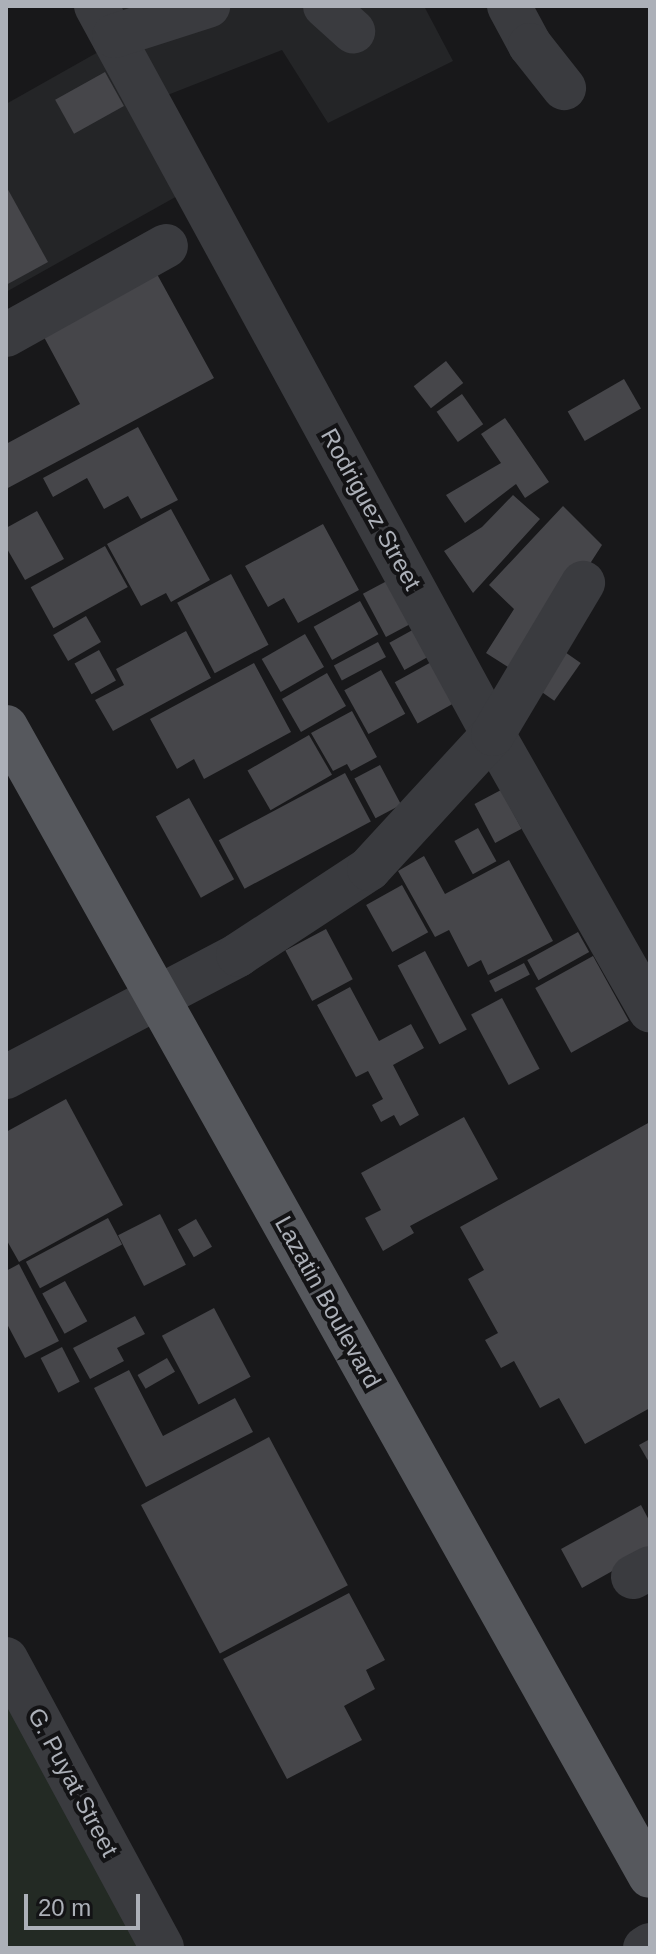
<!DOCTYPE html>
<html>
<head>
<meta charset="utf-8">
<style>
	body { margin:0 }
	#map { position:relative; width:656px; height:1954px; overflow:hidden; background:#18181a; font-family:Helvetica,sans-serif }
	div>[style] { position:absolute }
	.built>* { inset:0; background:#242527 }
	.green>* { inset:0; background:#232a24 }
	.building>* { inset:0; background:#46464a; transform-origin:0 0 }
	.minor>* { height:44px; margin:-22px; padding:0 22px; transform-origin:22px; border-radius:22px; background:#3a3b3f }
	.major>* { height:44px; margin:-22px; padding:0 22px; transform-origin:22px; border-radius:22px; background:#56585d }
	span { translate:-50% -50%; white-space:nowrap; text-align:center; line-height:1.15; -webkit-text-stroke:8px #131315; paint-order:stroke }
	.street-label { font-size:24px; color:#acb0b8 }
	.frame { position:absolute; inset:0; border:8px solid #acb0b8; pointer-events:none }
	.scale { position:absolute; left:24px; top:1894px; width:116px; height:36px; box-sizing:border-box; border:4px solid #acb0b8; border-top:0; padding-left:10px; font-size:24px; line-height:28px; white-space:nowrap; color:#acb0b8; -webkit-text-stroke:6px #131315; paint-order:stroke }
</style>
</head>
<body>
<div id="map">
	<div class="built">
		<div style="clip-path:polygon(115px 6px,424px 6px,453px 61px,328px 123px,282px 50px,165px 96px)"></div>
		<div style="clip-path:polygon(107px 47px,188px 190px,6px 292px,6px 104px)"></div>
	</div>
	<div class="green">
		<div style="clip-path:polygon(6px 1703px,144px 1948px,6px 1948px)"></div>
	</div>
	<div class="building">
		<div style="left:105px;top:72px;width:39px;height:57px;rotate:61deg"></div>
		<div style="clip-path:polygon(6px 186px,48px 262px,6px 285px)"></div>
		<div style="clip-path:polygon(152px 265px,214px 378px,6px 489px,6px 444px,80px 404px,38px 326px)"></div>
		<div style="left:446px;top:361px;width:28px;height:41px;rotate:52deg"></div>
		<div style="left:624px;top:379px;width:34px;height:65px;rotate:60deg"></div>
		<div style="left:462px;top:394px;width:37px;height:31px;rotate:55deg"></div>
		<div style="clip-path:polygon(505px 418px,549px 482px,525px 498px,516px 484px,465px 523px,446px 495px,501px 463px,481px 434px)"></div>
		<div style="clip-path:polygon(138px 427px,178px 500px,141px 519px,128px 496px,104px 509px,87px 478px,53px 497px,43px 478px)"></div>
		<div style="clip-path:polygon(513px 495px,540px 519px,473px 593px,444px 551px,482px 527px)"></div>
		<div style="clip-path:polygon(563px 506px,602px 545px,519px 674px,486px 653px,514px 609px,489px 585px)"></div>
		<div style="clip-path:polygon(171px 509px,210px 580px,171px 602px,166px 593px,141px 606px,107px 544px)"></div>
		<div style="clip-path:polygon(37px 511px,64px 559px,25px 580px,6px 547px,6px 528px)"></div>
		<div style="clip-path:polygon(323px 524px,359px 590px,298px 623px,284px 598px,268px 607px,245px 566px)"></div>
		<div style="left:105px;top:546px;width:47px;height:85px;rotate:61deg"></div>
		<div style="left:231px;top:574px;width:80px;height:61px;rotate:62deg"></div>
		<div style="left:400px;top:574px;width:49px;height:42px;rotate:62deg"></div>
		<div style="left:360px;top:601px;width:38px;height:53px;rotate:61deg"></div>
		<div style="left:86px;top:616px;width:30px;height:38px;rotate:60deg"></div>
		<div style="left:427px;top:622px;width:31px;height:43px;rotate:61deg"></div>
		<div style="clip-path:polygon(186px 631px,211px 678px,113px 731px,95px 700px,124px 685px,116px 669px)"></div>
		<div style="left:305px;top:634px;width:38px;height:50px;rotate:60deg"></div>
		<div style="left:378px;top:642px;width:17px;height:50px;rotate:62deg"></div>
		<div style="left:552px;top:643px;width:35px;height:46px;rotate:35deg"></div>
		<div style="left:99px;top:650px;width:35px;height:28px;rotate:61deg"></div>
		<div style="left:435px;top:660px;width:47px;height:46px;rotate:61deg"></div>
		<div style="clip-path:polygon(254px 663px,291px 732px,204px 779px,194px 759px,177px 769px,150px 719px)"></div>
		<div style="left:381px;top:670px;width:50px;height:42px;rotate:61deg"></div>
		<div style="left:327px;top:673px;width:38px;height:52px;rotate:60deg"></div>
		<div style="clip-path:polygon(352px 711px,377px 757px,351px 771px,347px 764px,333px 771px,311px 733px)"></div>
		<div style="left:309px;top:735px;width:46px;height:71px;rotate:60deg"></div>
		<div style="left:380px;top:765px;width:45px;height:29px;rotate:62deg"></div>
		<div style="left:345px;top:773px;width:55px;height:143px;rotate:62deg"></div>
		<div style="left:501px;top:790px;width:44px;height:30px;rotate:62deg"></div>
		<div style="left:189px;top:798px;width:93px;height:38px;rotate:61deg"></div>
		<div style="left:478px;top:828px;width:38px;height:27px;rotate:61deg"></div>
		<div style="clip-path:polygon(424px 856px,445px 894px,509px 860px,553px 941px,488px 975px,481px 960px,468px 967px,449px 930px,435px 937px,398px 871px)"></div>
		<div style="left:402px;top:885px;width:54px;height:41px;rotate:61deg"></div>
		<div style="left:326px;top:929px;width:57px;height:46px;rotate:62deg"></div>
		<div style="left:578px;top:932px;width:23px;height:58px;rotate:61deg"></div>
		<div style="left:425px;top:951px;width:89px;height:31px;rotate:62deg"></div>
		<div style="left:593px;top:956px;width:74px;height:66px;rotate:61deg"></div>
		<div style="left:524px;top:963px;width:13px;height:39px;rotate:63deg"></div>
		<div style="clip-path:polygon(350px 987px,379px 1041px,411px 1024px,424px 1048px,393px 1065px,419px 1115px,400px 1126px,394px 1115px,381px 1122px,372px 1105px,383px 1099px,368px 1071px,356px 1077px,317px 1005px)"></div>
		<div style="left:502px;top:998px;width:80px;height:35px;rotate:62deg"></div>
		<div style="clip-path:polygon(66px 1099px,123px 1205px,19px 1262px,6px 1239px,6px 1132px)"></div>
		<div style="clip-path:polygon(464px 1117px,498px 1179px,410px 1226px,414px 1233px,383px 1251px,365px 1218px,381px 1210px,361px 1173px)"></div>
		<div style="clip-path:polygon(650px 1122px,650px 1408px,585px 1444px,559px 1398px,540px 1408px,514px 1361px,501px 1368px,485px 1340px,498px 1333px,468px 1279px,484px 1270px,460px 1227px)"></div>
		<div style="left:160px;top:1214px;width:57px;height:47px;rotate:63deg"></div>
		<div style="left:108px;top:1218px;width:30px;height:93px;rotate:62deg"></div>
		<div style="left:196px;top:1219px;width:32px;height:21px;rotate:60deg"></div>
		<div style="clip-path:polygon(19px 1264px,59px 1341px,25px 1358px,6px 1322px,6px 1271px)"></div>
		<div style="left:65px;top:1281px;width:46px;height:26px;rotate:61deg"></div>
		<div style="left:214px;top:1308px;width:78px;height:59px;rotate:62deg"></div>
		<div style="clip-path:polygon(135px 1316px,145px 1334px,117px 1348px,124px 1361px,90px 1379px,73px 1348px)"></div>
		<div style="left:62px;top:1347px;width:39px;height:24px;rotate:63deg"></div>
		<div style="left:167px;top:1358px;width:16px;height:34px;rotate:60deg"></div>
		<div style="clip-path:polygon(129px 1370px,163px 1436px,235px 1398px,253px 1432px,146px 1487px,94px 1388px)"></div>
		<div style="left:269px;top:1437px;width:168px;height:145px;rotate:62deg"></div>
		<div style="clip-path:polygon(650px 1439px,650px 1464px,639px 1445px)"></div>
		<div style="clip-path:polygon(641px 1505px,650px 1522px,650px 1550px,582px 1588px,561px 1549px)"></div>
		<div style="clip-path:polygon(349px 1593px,385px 1660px,366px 1670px,375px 1689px,344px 1706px,362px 1740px,287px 1779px,223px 1659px)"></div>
	</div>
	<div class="minor">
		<div style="left:96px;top:6px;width:829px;rotate:61.4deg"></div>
		<div style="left:493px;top:734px;width:318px;rotate:60.4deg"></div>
		<div style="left:325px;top:6px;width:38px;rotate:42deg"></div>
		<div style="left:509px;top:6px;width:44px;rotate:61.7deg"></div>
		<div style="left:530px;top:45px;width:55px;rotate:51.7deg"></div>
		<div style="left:114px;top:36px;width:99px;rotate:-17.7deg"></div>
		<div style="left:6px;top:335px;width:183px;rotate:-29.1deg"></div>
		<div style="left:6px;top:1077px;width:262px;rotate:-27.7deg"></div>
		<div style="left:238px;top:955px;width:157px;rotate:-33.3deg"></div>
		<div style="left:369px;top:869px;width:183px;rotate:-47.4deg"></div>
		<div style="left:493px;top:734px;width:176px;rotate:-59.2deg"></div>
		<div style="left:633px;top:1577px;width:19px;rotate:-28deg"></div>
		<div style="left:6px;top:1659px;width:328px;rotate:61.6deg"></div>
		<div style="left:645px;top:1948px;width:6px;rotate:-31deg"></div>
	</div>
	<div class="major">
		<div style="left:6px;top:727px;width:1317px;rotate:60.73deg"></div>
	</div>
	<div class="street-label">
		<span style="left:371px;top:509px;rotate:61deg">Rodriguez Street</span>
		<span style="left:328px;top:1302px;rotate:61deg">Lazatin Boulevard</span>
		<span style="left:73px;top:1782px;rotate:62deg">G. Puyat Street</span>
	</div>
	<div class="frame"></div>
	<div class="scale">20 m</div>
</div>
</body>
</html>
